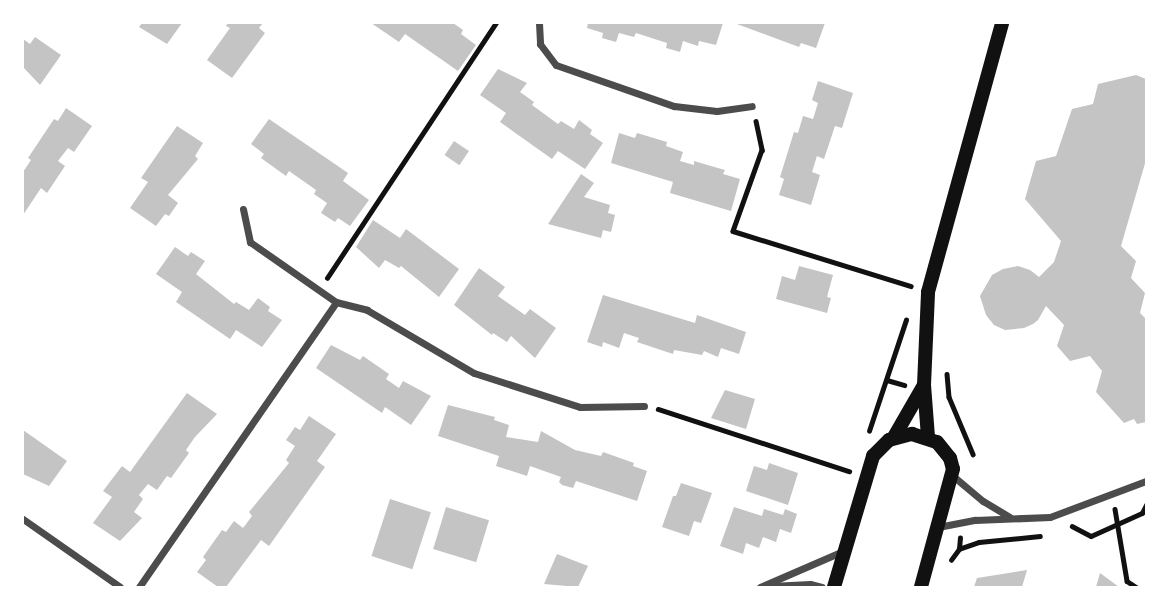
<!DOCTYPE html>
<html>
<head>
<meta charset="utf-8">
<style>
	body { margin:0 }
	#map { position:relative; width:1169px; height:610px; overflow:hidden; background:#fff; font-family:Barlow,sans-serif }
	div>[style] { position:absolute }
	.building>* { inset:0; background:#c4c4c4; transform-origin:0 0 }
	.path>* { height:4.5px; margin:-2.25px; padding:0 2.25px; transform-origin:2.25px; border-radius:2.25px; background:#111 }
	.minor>* { height:7px; margin:-3.5px; padding:0 3.5px; transform-origin:3.5px; border-radius:3.5px; background:#4c4c4c }
	.secondary>* { height:14px; margin:-7px; padding:0 7px; transform-origin:7px; border-radius:7px; background:#111 }
	span { translate:-50% -50%; white-space:nowrap; text-align:center; line-height:1.15; -webkit-text-stroke:5px #fff; paint-order:stroke }
	.frame { position:absolute; inset:0; border:24px solid #fff; pointer-events:none }
</style>
</head>
<body>
<div id="map">
	<div class="building">
		<div style="clip-path:polygon(142px 23px,182px 23px,167px 44px,139px 27px)"></div>
		<div style="clip-path:polygon(228px 23px,263px 23px,259px 28px,265px 33px,232px 78px,207px 60px,230px 28px,226px 26px)"></div>
		<div style="clip-path:polygon(371px 23px,453px 23px,463px 30px,461px 34px,476px 45px,458px 71px,405px 34px,399px 42px)"></div>
		<div style="clip-path:polygon(588px 23px,723px 23px,716px 45px,699px 41px,698px 46px,683px 41px,680px 52px,666px 48px,667px 43px,636px 33px,634px 37px,619px 33px,616px 42px,602px 38px,603px 33px,587px 28px)"></div>
		<div style="clip-path:polygon(734px 23px,825px 23px,816px 48px,801px 43px,799px 47px)"></div>
		<div style="clip-path:polygon(35px 37px,61px 55px,40px 85px,23px 67px,23px 39px,30px 44px)"></div>
		<div style="clip-path:polygon(498px 69px,527px 83px,520px 92px,534px 102px,532px 105px,558px 124px,561px 121px,574px 129px,579px 120px,592px 130px,590px 134px,603px 143px,585px 169px,558px 151px,552px 159px,500px 122px,506px 113px,480px 95px)"></div>
		<div style="clip-path:polygon(1136px 75px,1146px 79px,1146px 160px,1121px 246px,1136px 261px,1131px 278px,1145px 293px,1140px 313px,1146px 319px,1146px 422px,1137px 424px,1134px 419px,1124px 423px,1096px 392px,1102px 371px,1090px 356px,1070px 361px,1057px 346px,1064px 325px,1046px 306px,1038px 320px,1033px 324px,1024px 328px,1005px 330px,994px 325px,986px 315px,980px 296px,992px 275px,1003px 269px,1018px 266px,1030px 270px,1039px 277px,1054px 262px,1061px 241px,1025px 199px,1036px 161px,1056px 156px,1072px 109px,1093px 104px,1098px 84px)"></div>
		<div style="clip-path:polygon(818px 81px,853px 93px,842px 128px,835px 126px,824px 159px,817px 156px,812px 172px,820px 175px,811px 205px,779px 195px,784px 179px,780px 177px,794px 132px,798px 133px,803px 116px,813px 119px,818px 103px,812px 100px)"></div>
		<div style="clip-path:polygon(66px 108px,92px 126px,74px 152px,68px 148px,58px 161px,65px 166px,47px 193px,41px 188px,23px 215px,23px 172px,31px 160px,28px 158px,54px 119px,58px 121px)"></div>
		<div style="clip-path:polygon(269px 119px,348px 173px,343px 181px,369px 200px,350px 226px,338px 218px,335px 222px,321px 213px,327px 203px,314px 194px,316px 190px,289px 171px,286px 176px,261px 158px,264px 154px,251px 144px)"></div>
		<div style="clip-path:polygon(177px 126px,203px 143px,195px 156px,198px 159px,168px 195px,178px 203px,169px 216px,165px 214px,156px 226px,130px 208px,148px 182px,141px 178px)"></div>
		<div style="clip-path:polygon(619px 133px,635px 138px,637px 133px,667px 142px,666px 146px,683px 152px,680px 161px,694px 165px,694px 161px,711px 166px,725px 170px,723px 174px,740px 179px,731px 211px,670px 193px,673px 182px,611px 163px)"></div>
		<div style="left:454px;top:141px;width:18px;height:17px;rotate:34deg"></div>
		<div style="clip-path:polygon(581px 174px,594px 183px,584px 197px,610px 205px,608px 213px,615px 215px,611px 232px,603px 230px,601px 238px,548px 224px)"></div>
		<div style="clip-path:polygon(373px 220px,400px 238px,406px 229px,459px 269px,439px 297px,401px 266px,399px 268px,385px 260px,379px 268px,356px 247px)"></div>
		<div style="clip-path:polygon(175px 247px,188px 256px,191px 252px,205px 261px,196px 274px,234px 304px,236px 302px,249px 310px,258px 298px,270px 307px,268px 311px,282px 320px,262px 347px,236px 330px,230px 339px,176px 302px,182px 292px,156px 274px)"></div>
		<div style="clip-path:polygon(799px 266px,833px 275px,827px 297px,831px 298px,827px 313px,776px 299px,782px 276px,795px 280px)"></div>
		<div style="clip-path:polygon(479px 268px,505px 287px,498px 296px,525px 315px,530px 309px,556px 328px,535px 358px,511px 336px,507px 342px,493px 333px,492px 335px,454px 305px)"></div>
		<div style="clip-path:polygon(603px 295px,695px 323px,697px 315px,746px 332px,739px 354px,721px 348px,718px 357px,704px 351px,702px 355px,674px 350px,673px 354px,637px 342px,639px 338px,624px 333px,619px 348px,603px 342px,602px 347px,587px 342px)"></div>
		<div style="clip-path:polygon(331px 345px,360px 360px,363px 356px,389px 374px,386px 379px,399px 388px,403px 381px,431px 396px,411px 425px,385px 407px,382px 413px,316px 368px)"></div>
		<div style="clip-path:polygon(725px 390px,755px 399px,746px 429px,711px 418px)"></div>
		<div style="clip-path:polygon(187px 393px,217px 414px,195px 437px,186px 450px,189px 453px,171px 478px,167px 476px,157px 490px,148px 484px,139px 495px,143px 499px,134px 512px,142px 518px,120px 541px,93px 523px,112px 497px,103px 491px,122px 466px,130px 472px)"></div>
		<div style="clip-path:polygon(448px 405px,495px 417px,494px 420px,509px 425px,506px 437px,538px 442px,541px 431px,575px 450px,601px 456px,603px 452px,634px 463px,633px 466px,647px 471px,637px 501px,576px 481px,573px 488px,562px 485px,559px 482px,561px 477px,530px 466px,527px 476px,496px 466px,499px 456px,438px 436px)"></div>
		<div style="clip-path:polygon(309px 416px,336px 434px,317px 461px,325px 467px,269px 546px,261px 540px,226px 587px,218px 587px,197px 572px,206px 560px,203px 557px,222px 530px,226px 532px,234px 521px,243px 528px,252px 516px,249px 512px,289px 463px,286px 460px,295px 446px,286px 440px,295px 427px,300px 430px)"></div>
		<div style="clip-path:polygon(23px 430px,67px 461px,49px 486px,23px 474px)"></div>
		<div style="clip-path:polygon(769px 463px,798px 473px,788px 505px,746px 491px,754px 466px,767px 470px)"></div>
		<div style="clip-path:polygon(681px 483px,712px 493px,701px 523px,694px 521px,689px 536px,662px 527px,673px 496px,676px 496px)"></div>
		<div style="left:390px;top:499px;width:43px;height:60px;rotate:18deg"></div>
		<div style="left:446px;top:507px;width:45px;height:44px;rotate:17deg"></div>
		<div style="clip-path:polygon(734px 507px,762px 516px,764px 509px,783px 515px,785px 509px,797px 514px,791px 533px,780px 529px,776px 542px,763px 537px,759px 548px,746px 543px,743px 554px,720px 546px)"></div>
		<div style="clip-path:polygon(557px 554px,588px 566px,578px 587px,544px 584px)"></div>
		<div style="clip-path:polygon(1027px 570px,1022px 587px,974px 587px,977px 578px)"></div>
		<div style="clip-path:polygon(1100px 573px,1119px 587px,1096px 587px)"></div>
	</div>
	<div class="path">
		<div style="left:756px;top:121px;width:30px;rotate:78deg"></div>
		<div style="left:762px;top:150px;width:86px;rotate:109.7deg"></div>
		<div style="left:733px;top:231px;width:186px;rotate:17.2deg"></div>
		<div style="left:327px;top:278px;width:306px;rotate:-56.5deg"></div>
		<div style="left:947px;top:374px;width:23px;rotate:85deg"></div>
		<div style="left:949px;top:397px;width:62px;rotate:67.2deg"></div>
		<div style="left:887px;top:380px;width:18px;rotate:16deg"></div>
		<div style="left:658px;top:409px;width:201px;rotate:18deg"></div>
		<div style="left:869px;top:431px;width:117px;rotate:-71.6deg"></div>
		<div style="left:1115px;top:509px;width:73px;rotate:80.5deg"></div>
		<div style="left:1127px;top:581px;width:11px;rotate:34deg"></div>
		<div style="left:1072px;top:526px;width:21px;rotate:28deg"></div>
		<div style="left:1091px;top:536px;width:56px;rotate:-24.3deg"></div>
		<div style="left:1142px;top:513px;width:9px;rotate:-63deg"></div>
		<div style="left:959px;top:549px;width:11px;rotate:-85deg"></div>
		<div style="left:951px;top:560px;width:14px;rotate:-54deg"></div>
		<div style="left:959px;top:549px;width:21px;rotate:-19deg"></div>
		<div style="left:979px;top:542px;width:61px;rotate:-5.6deg"></div>
	</div>
	<div class="minor">
		<div style="left:539px;top:23px;width:21px;rotate:87deg"></div>
		<div style="left:540px;top:44px;width:26px;rotate:53deg"></div>
		<div style="left:556px;top:65px;width:125px;rotate:19.2deg"></div>
		<div style="left:674px;top:106px;width:43px;rotate:6.6deg"></div>
		<div style="left:717px;top:111px;width:35px;rotate:-8deg"></div>
		<div style="left:243px;top:209px;width:34px;rotate:78deg"></div>
		<div style="left:250px;top:242px;width:105px;rotate:34.9deg"></div>
		<div style="left:953px;top:476px;width:39px;rotate:40deg"></div>
		<div style="left:983px;top:501px;width:31px;rotate:31deg"></div>
		<div style="left:23px;top:519px;width:118px;rotate:35deg"></div>
		<div style="left:938px;top:527px;width:38px;rotate:-11deg"></div>
		<div style="left:975px;top:520px;width:75px;rotate:-2.3deg"></div>
		<div style="left:1050px;top:517px;width:103px;rotate:-20.6deg"></div>
		<div style="left:771px;top:586px;width:39px;rotate:-3deg"></div>
		<div style="left:810px;top:584px;width:12px;rotate:14deg"></div>
		<div style="left:139px;top:587px;width:346px;rotate:-55.3deg"></div>
		<div style="left:336px;top:302px;width:32px;rotate:14deg"></div>
		<div style="left:367px;top:310px;width:124px;rotate:30.5deg"></div>
		<div style="left:474px;top:373px;width:111px;rotate:17.8deg"></div>
		<div style="left:580px;top:407px;width:64px;rotate:-0.9deg"></div>
		<div style="left:760px;top:587px;width:90px;rotate:-23.4deg"></div>
	</div>
	<div class="secondary">
		<div style="left:894px;top:437px;width:60px;rotate:-60deg"></div>
		<div style="left:928px;top:437px;width:52px;rotate:-94.4deg"></div>
		<div style="left:924px;top:385px;width:93px;rotate:-87.5deg"></div>
		<div style="left:928px;top:292px;width:279px;rotate:-74.6deg"></div>
		<div style="left:834px;top:587px;width:137px;rotate:-73.4deg"></div>
		<div style="left:873px;top:456px;width:23px;rotate:-45deg"></div>
		<div style="left:889px;top:440px;width:24px;rotate:-15deg"></div>
		<div style="left:912px;top:434px;width:26px;rotate:18deg"></div>
		<div style="left:937px;top:442px;width:21px;rotate:51deg"></div>
		<div style="left:950px;top:458px;width:11px;rotate:75deg"></div>
		<div style="left:953px;top:469px;width:122px;rotate:105.2deg"></div>
	</div>
	<div class="frame"></div>
</div>
</body>
</html>
